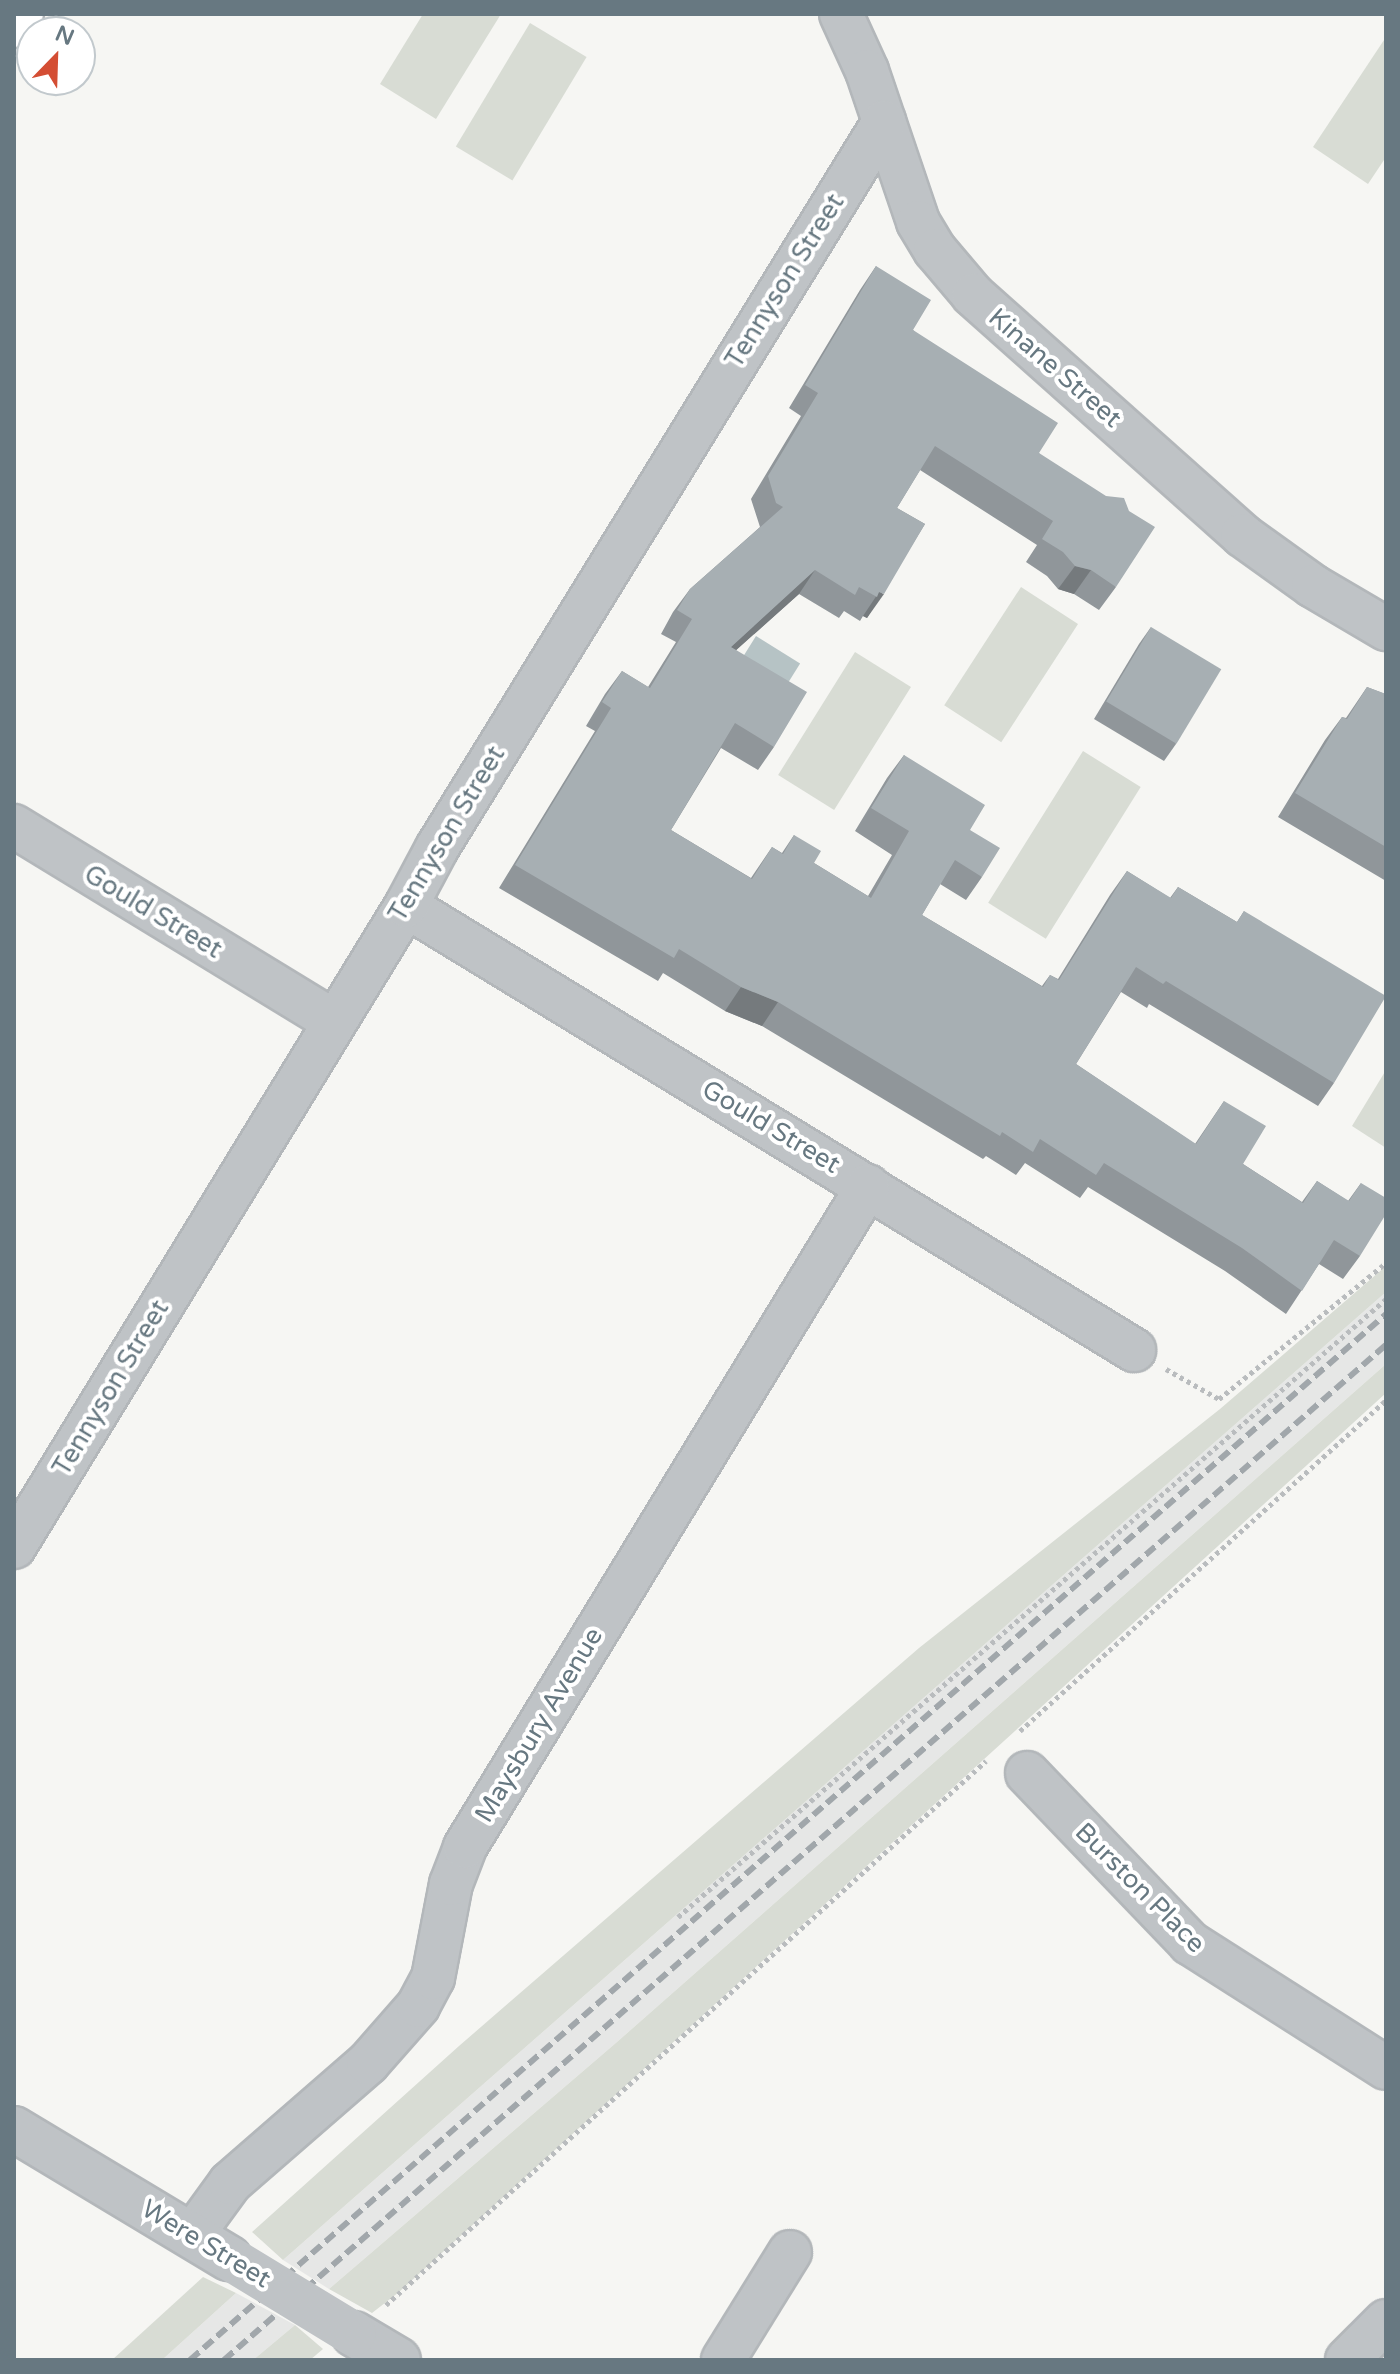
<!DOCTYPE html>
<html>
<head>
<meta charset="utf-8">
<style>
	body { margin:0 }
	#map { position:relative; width:1400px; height:2374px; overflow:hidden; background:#f6f6f3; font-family:"Varela Round",sans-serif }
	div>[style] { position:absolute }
	.built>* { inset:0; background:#e6e7e6 }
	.green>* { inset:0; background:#d8dcd4; transform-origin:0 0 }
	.water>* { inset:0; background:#b6c3c5; transform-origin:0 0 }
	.path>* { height:5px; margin-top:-2.5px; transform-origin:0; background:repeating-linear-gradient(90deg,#b9bcbe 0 4px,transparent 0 8px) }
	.roads { filter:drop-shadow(2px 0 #b3b7ba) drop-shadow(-2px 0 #b3b7ba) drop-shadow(0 2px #b3b7ba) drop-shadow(0 -2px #b3b7ba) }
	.minor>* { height:42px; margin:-21px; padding:0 21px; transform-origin:21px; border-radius:21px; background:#bfc3c6 }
	.tertiary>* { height:44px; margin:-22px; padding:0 22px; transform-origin:22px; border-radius:22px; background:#bfc3c6 }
	.primary>* { height:44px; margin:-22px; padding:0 22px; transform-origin:22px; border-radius:22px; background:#fff }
	.rail>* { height:6px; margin-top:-3px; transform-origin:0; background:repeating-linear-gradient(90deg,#a1a7ab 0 12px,transparent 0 18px) }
	.tertiary-bridge>* { height:44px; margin:-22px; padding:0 22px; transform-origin:22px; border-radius:22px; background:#bfc3c6 }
	.wall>* { inset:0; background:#90969a }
	.shaded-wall>* { inset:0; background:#757a7d }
	.building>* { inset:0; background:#a7afb3; transform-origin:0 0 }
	span { translate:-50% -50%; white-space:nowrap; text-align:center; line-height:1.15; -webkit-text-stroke:8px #fff; paint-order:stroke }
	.street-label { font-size:26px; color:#677881 }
	.frame { position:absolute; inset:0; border:16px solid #677881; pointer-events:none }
	.north { position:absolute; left:16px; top:16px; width:80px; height:80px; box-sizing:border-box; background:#fff; border:2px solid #c2c9cd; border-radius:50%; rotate:23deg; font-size:22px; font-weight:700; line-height:32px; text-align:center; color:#677881 }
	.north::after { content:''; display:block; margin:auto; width:28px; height:36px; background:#d44e34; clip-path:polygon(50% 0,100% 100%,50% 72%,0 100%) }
</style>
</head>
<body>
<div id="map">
	<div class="built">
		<div style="clip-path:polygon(1386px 1292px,1386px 1364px,617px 2042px,329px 2289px,283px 2260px)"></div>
		<div style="clip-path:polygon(236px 2293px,295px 2325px,253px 2360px,162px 2360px)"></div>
	</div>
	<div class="green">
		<div style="clip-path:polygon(423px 14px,501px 14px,436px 119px,380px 84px)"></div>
		<div style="left:530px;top:23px;width:66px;height:144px;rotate:31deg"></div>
		<div style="clip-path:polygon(1386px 37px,1386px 157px,1368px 184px,1313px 147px)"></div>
		<div style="left:1021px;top:587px;width:68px;height:141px;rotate:33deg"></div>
		<div style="left:855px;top:652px;width:66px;height:145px;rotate:32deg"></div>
		<div style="left:1083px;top:751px;width:68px;height:179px;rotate:32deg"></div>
		<div style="clip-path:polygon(1386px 1070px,1386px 1148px,1352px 1126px)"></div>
		<div style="clip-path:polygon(1386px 1266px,1386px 1292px,283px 2260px,252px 2232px,459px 2046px,919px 1648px,1220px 1409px)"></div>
		<div style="clip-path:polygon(1386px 1364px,1386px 1393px,399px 2292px,372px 2313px,329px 2289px,617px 2042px)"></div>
		<div style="clip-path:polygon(203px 2277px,236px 2293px,162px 2360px,112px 2360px)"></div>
		<div style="clip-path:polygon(295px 2325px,323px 2349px,310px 2360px,253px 2360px)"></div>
	</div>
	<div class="water">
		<div style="left:756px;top:636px;width:52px;height:30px;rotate:32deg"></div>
	</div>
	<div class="path">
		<div style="left:1166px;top:1369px;width:61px;rotate:29.5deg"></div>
		<div style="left:1219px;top:1399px;width:215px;rotate:-39.2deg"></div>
		<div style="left:1020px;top:1731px;width:493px;rotate:-42.1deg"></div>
		<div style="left:678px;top:1917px;width:940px;rotate:-41.12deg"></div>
		<div style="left:386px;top:2305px;width:810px;rotate:-42.2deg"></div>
	</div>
	<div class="roads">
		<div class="minor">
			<div style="left:841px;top:14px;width:63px;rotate:65.5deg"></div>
			<div style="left:867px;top:71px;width:159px;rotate:71.3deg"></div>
			<div style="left:918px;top:222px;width:33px;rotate:59deg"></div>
			<div style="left:935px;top:250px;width:59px;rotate:49.8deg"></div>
			<div style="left:973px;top:295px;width:361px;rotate:41.7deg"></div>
			<div style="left:1242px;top:535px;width:87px;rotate:35.7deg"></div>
			<div style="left:1313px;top:586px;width:85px;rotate:30.5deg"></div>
			<div style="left:14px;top:826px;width:375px;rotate:31.4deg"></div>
			<div style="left:406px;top:906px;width:853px;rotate:31.38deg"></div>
			<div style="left:14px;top:1547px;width:751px;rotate:-58.55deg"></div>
			<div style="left:406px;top:906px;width:66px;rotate:-61.9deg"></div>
			<div style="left:437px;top:848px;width:853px;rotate:-58.38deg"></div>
			<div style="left:1027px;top:1773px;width:236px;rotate:46.2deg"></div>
			<div style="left:1190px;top:1943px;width:232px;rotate:32.5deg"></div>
			<div style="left:193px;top:2234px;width:63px;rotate:-54deg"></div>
			<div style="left:230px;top:2183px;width:183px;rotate:-41deg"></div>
			<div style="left:368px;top:2063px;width:76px;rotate:-48.7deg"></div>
			<div style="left:418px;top:2006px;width:32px;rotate:-62deg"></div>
			<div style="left:433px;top:1978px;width:96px;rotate:-79.2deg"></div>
			<div style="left:451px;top:1884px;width:40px;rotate:-69deg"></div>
			<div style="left:465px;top:1847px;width:774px;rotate:-58.63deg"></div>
			<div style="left:723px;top:2360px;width:127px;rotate:-58.2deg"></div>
			<div style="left:1347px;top:2360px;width:55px;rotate:-45deg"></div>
		</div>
		<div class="tertiary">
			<div style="left:14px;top:2129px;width:251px;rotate:31deg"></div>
			<div style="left:354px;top:2334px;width:51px;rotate:30.6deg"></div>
		</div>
		<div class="primary">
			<div style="left:14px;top:25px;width:13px;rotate:-58deg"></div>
		</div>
	</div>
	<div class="rail">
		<div style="left:190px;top:2360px;width:1589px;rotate:-41.17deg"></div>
		<div style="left:224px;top:2360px;width:1543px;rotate:-41.14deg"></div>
	</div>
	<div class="tertiary-bridge">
		<div style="left:229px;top:2258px;width:146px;rotate:31.3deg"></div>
	</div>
	<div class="wall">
		<div style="clip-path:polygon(876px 266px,913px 330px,1039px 453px,1116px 587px,1099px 610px,1074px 594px,1058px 589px,1047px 576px,1026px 562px,1037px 545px,920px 470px,897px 508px,925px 524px,867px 618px,863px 616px,860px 621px,844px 611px,839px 618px,799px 594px,736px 650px,774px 747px,758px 770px,721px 748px,671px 830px,751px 878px,772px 847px,782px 853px,794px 835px,814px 863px,868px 896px,892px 855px,855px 831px,887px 778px,904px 755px,970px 830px,982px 877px,966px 900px,940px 884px,922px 915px,1042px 986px,1050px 975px,1058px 979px,1110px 895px,1127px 871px,1170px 898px,1178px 887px,1237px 922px,1244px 911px,1334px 1083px,1318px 1106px,1149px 1004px,1147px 1008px,1121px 992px,1076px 1064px,1195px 1144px,1224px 1101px,1243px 1164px,1302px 1202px,1317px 1181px,1348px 1201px,1361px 1183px,1360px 1256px,1343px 1279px,1319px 1264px,1286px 1314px,1225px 1271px,1088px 1187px,1080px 1198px,1025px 1163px,1016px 1175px,986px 1156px,983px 1159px,762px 1026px,725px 1011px,663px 973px,658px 981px,499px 888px,595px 731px,586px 726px,605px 694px,622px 671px,648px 687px,676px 642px,661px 634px,673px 612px,690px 589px,760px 527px,751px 499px,801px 416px,789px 408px,860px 290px)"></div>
		<div style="clip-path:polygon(1151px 627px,1176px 744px,1164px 761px,1094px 719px,1139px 644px)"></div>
		<div style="clip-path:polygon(1367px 687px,1385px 694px,1386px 692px,1386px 881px,1278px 817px,1325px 740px,1342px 717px,1346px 718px)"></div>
	</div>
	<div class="shaded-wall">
		<div style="clip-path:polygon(1075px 566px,1091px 570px,1074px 594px,1058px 589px)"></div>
		<div style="clip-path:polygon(815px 570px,799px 594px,714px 670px,731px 647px)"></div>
		<div style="clip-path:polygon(879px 592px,884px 594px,867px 618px,863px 616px)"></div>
		<div style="clip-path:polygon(741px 987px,778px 1002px,762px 1026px,725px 1011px)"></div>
	</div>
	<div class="building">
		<div style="clip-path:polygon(876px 266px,931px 300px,913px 330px,1058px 423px,1039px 453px,1106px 496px,1124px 498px,1129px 511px,1155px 527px,1116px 587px,1091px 570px,1075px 566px,1063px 552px,1042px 539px,1053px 521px,935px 446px,897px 508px,925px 524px,884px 594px,879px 592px,877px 597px,859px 587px,855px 595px,815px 570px,731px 647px,807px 692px,774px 747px,735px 723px,671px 830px,752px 879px,772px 847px,783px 854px,794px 835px,821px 851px,814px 863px,871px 898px,909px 831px,871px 808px,904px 755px,985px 805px,970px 830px,1000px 848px,982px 877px,955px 860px,922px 915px,1043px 987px,1050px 975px,1059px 980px,1127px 871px,1171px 898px,1178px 887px,1237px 922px,1244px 911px,1386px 996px,1334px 1083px,1166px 981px,1163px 984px,1136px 967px,1076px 1064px,1196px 1144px,1224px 1101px,1266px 1126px,1243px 1164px,1303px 1203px,1317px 1181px,1349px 1201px,1361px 1183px,1386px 1198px,1386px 1214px,1360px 1256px,1334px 1240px,1302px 1291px,1242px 1248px,1104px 1163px,1096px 1175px,1040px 1139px,1033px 1152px,1002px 1132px,1000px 1136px,778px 1002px,741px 987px,679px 949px,674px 958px,515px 865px,611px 708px,602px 702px,622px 671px,650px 688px,692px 619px,677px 610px,690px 589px,783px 507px,776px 503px,768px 476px,818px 393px,805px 385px)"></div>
		<div style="left:1151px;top:627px;width:82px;height:87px;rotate:31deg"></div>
		<div style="clip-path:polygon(1367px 687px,1386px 694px,1386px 847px,1295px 793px,1342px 717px,1347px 719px)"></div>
	</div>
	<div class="street-label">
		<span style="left:785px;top:281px;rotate:-58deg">Tennyson Street</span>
		<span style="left:1055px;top:368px;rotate:41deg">Kinane Street</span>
		<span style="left:447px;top:834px;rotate:-59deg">Tennyson Street</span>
		<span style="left:153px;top:912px;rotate:31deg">Gould Street</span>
		<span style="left:771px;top:1127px;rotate:31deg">Gould Street</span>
		<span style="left:111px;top:1388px;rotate:-59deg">Tennyson Street</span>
		<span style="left:539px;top:1725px;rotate:-59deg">Maysbury Avenue</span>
		<span style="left:1140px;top:1888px;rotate:45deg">Burston Place</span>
		<span style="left:206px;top:2244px;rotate:31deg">Were Street</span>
	</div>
	<div class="frame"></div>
	<div class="north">N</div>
</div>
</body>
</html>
